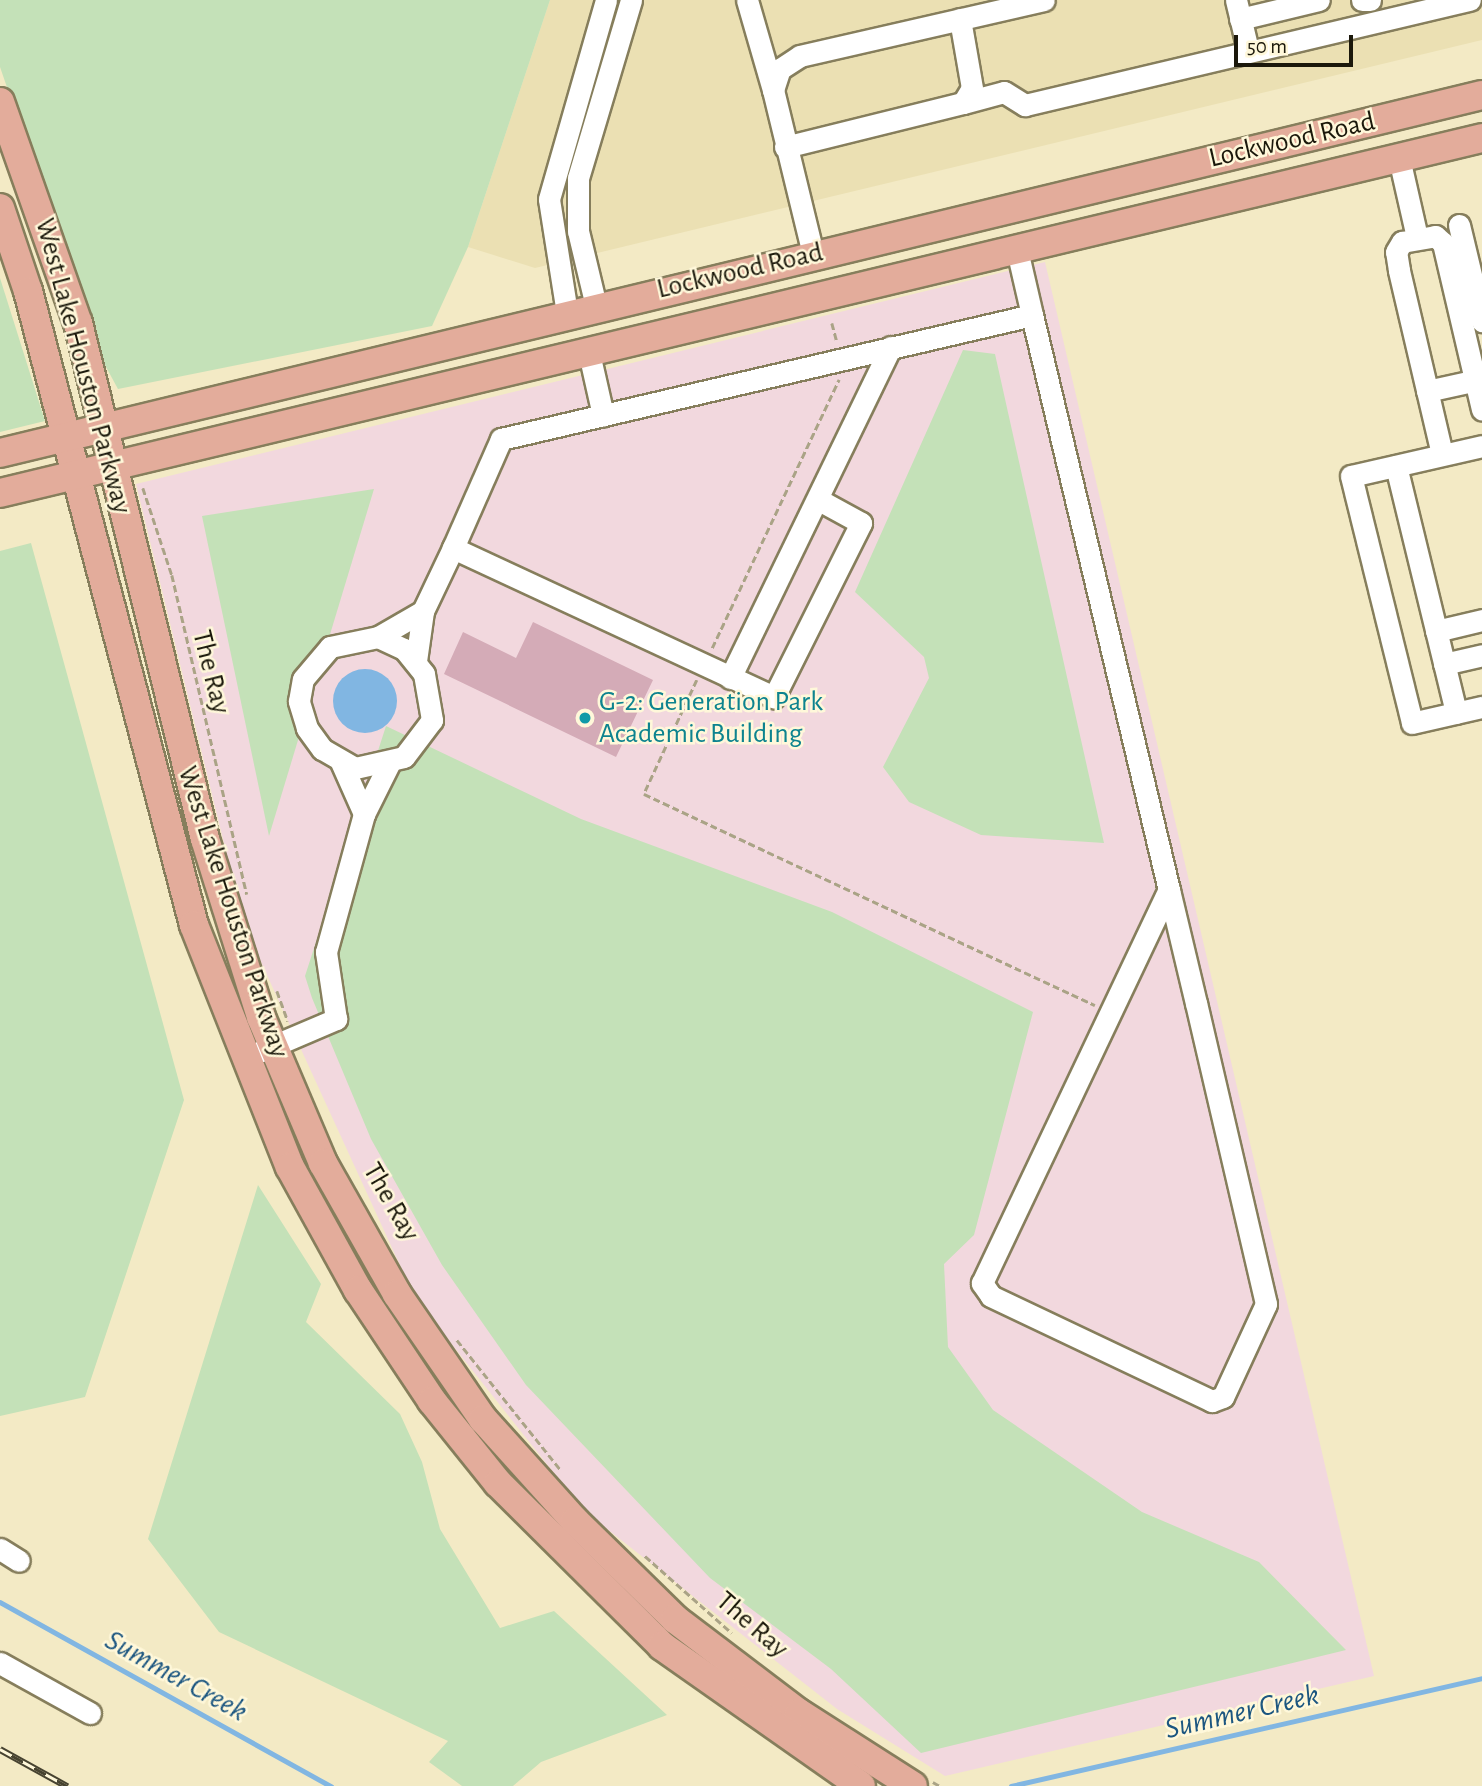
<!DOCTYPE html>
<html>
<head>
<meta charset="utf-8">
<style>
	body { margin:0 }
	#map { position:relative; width:1482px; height:1786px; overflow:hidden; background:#f3eac5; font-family:"Alegreya Sans",sans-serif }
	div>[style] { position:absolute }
	.built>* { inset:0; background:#ebe0b3 }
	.education>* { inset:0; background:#f2d8de }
	.green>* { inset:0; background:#c4e1b8 }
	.water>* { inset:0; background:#81b6e2 }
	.round { border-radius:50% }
	.stream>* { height:4.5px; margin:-2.25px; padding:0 2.25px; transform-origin:2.25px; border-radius:2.25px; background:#81b6e2 }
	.building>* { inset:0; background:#d4abb7 }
	.path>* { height:2.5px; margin-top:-1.25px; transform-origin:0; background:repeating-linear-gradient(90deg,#aaa386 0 7px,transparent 0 10.5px) }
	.roads { filter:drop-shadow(2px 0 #867e5c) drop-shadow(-2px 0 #867e5c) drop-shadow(0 2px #867e5c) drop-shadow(0 -2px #867e5c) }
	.minor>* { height:21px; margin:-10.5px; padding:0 10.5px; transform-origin:10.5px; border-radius:10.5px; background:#fff }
	.major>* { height:28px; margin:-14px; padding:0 14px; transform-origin:14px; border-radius:14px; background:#e3ac9b }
	.rail>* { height:7px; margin-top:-3.5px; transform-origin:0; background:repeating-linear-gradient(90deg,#fff8da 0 13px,#474331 0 26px); box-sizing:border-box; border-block:2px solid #474331 }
	.dots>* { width:19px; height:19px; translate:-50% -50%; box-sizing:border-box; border:4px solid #fff8da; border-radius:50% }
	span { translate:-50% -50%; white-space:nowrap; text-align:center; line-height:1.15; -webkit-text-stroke:5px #fff8da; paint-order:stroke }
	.street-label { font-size:28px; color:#1b180b }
	.culture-label { font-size:28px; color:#0d838f }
	.left { translate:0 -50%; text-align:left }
	.water-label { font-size:30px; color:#1c5680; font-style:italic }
	.scale { position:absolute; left:1234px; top:35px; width:119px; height:32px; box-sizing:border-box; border:4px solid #1b180b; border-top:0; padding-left:9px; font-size:21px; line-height:24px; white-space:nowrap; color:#1b180b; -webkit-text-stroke:5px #fff8da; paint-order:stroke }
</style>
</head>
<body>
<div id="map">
	<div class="built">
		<div style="clip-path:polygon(550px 0,1482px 0,1482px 40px,535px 268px,468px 247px)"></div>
	</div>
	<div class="education">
		<div style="clip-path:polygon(1045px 262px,1374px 1676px,945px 1776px,837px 1709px,584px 1511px,415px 1298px,244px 925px,136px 484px)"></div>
	</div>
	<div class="green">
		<div style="clip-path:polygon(0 0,550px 0,468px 247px,432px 326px,118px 389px,100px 356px,0 67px)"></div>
		<div style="clip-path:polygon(0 278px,45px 421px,0 432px)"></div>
		<div style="clip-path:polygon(963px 350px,995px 354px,1104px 843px,981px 835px,909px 802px,883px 767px,929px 678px,924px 657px,855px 592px)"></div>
		<div style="clip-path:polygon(374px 489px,269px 836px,202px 516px)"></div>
		<div style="clip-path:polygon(31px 543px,184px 1100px,85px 1397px,0 1416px,0 551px)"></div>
		<div style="clip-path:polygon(386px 726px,581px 819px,832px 912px,1033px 1012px,974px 1235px,944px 1264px,948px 1347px,993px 1410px,1142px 1512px,1259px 1562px,1346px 1650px,921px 1753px,831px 1669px,710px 1578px,526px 1385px,442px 1265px,371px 1139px,312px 998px,305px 976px)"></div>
		<div style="clip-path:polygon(258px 1185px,321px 1284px,306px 1322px,400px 1414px,422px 1462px,440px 1529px,500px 1628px,554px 1611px,667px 1715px,541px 1762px,513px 1786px,462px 1786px,429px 1762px,448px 1741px,219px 1632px,148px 1539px)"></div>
	</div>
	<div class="water">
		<div class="round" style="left:333px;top:669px;width:64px;height:64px"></div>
	</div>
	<div class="stream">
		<div style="left:0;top:1602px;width:379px;rotate:29.1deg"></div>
		<div style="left:1011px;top:1786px;width:483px;rotate:-12.9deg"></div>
	</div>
	<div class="building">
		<div style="clip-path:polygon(533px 622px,653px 680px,616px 757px,444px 674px,463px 632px,516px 658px)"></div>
	</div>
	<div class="path">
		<div style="left:832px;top:323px;width:20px;rotate:75deg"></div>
		<div style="left:143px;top:488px;width:92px;rotate:71.6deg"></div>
		<div style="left:172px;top:575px;width:328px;rotate:76.8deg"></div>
		<div style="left:712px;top:648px;width:297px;rotate:-64.7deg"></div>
		<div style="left:697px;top:680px;width:126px;rotate:114.9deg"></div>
		<div style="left:644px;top:794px;width:498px;rotate:25.1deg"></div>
		<div style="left:277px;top:991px;width:32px;rotate:70deg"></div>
		<div style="left:457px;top:1340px;width:165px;rotate:51.4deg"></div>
		<div style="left:645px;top:1556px;width:116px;rotate:41.5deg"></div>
		<div style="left:933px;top:1782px;width:8px;rotate:30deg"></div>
	</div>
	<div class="roads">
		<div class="minor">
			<div style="left:747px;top:0;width:94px;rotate:73.9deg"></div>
			<div style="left:1236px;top:0;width:51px;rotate:76.5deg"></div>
			<div style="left:1362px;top:0;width:8px"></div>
			<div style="left:1240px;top:19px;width:81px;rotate:-13.5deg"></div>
			<div style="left:963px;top:103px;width:42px;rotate:-15deg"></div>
			<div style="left:1004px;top:92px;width:25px;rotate:32deg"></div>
			<div style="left:1025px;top:105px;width:457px;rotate:-13.3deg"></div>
			<div style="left:785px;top:147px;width:183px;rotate:-13.9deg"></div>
			<div style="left:963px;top:103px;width:17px;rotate:-59deg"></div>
			<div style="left:972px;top:88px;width:70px;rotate:-99.9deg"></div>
			<div style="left:1399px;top:158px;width:81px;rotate:77.2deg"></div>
			<div style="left:1459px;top:225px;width:99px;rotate:76.5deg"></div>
			<div style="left:813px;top:254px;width:169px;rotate:-103.7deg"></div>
			<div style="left:773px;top:90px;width:22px;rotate:-72deg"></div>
			<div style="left:780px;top:69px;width:24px;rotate:-33deg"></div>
			<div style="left:800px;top:56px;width:250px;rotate:-12.9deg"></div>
			<div style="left:596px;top:306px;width:77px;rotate:-103.5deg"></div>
			<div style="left:578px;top:231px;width:53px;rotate:-90deg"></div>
			<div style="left:578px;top:178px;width:186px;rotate:-73.4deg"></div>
			<div style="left:567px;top:313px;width:115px;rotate:-99deg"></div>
			<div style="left:549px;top:199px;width:207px;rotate:-74deg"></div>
			<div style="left:1032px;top:315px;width:591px;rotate:76.6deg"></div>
			<div style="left:1169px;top:890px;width:116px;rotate:76.6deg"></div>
			<div style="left:1196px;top:1003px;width:309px;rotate:76.9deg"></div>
			<div style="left:1266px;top:1304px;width:102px;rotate:114.8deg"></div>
			<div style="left:1223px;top:1397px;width:12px;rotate:160deg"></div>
			<div style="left:1212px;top:1401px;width:245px;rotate:-154.6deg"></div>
			<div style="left:991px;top:1296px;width:16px;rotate:-125deg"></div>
			<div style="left:982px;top:1283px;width:435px;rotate:-64.6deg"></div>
			<div style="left:589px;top:353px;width:64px;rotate:77.3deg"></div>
			<div style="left:1427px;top:391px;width:56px;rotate:-12.3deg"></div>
			<div style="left:1482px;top:446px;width:134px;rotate:167.1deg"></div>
			<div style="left:1351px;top:476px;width:254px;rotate:76.1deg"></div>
			<div style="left:1412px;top:723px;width:72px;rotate:-12.9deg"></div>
			<div style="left:1442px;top:454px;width:189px;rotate:-103.2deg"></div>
			<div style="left:1399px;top:270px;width:18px;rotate:-99deg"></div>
			<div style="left:1396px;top:252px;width:12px;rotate:-59deg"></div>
			<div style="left:1402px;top:242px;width:34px;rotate:-10deg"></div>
			<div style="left:1435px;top:236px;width:11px;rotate:41deg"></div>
			<div style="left:1443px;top:243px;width:171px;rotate:76.8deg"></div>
			<div style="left:1396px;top:466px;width:254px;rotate:76.3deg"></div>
			<div style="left:819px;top:500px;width:48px;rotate:28.7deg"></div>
			<div style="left:861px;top:523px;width:195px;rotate:116.6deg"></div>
			<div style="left:774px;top:697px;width:354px;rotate:-155.1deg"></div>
			<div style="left:453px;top:548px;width:119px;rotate:-66.2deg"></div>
			<div style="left:501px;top:439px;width:545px;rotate:-13.14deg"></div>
			<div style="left:1032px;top:315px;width:67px;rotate:-103deg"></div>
			<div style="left:1436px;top:631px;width:47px;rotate:-13.4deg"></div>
			<div style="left:378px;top:637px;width:29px;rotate:25deg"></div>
			<div style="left:404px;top:649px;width:32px;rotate:51deg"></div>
			<div style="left:424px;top:674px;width:47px;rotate:80.1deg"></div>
			<div style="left:432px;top:720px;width:46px;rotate:127.1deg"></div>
			<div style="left:404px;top:757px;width:50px;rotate:167.3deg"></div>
			<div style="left:355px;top:768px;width:38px;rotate:-150deg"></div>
			<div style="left:322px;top:749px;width:26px;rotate:-126deg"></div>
			<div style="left:307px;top:728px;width:28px;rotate:-107deg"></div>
			<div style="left:299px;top:701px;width:22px;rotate:-80deg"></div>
			<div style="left:303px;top:679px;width:42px;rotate:-49.8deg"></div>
			<div style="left:330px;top:647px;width:49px;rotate:-11.8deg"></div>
			<div style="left:378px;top:637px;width:52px;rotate:-30deg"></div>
			<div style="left:416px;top:661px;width:50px;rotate:-82deg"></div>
			<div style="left:423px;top:611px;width:70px;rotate:-64.5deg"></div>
			<div style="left:1444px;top:664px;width:39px;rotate:-13deg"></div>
			<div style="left:730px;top:678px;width:368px;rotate:-64.1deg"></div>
			<div style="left:341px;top:762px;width:57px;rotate:66.1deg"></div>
			<div style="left:261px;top:1051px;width:82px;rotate:-23.1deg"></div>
			<div style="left:336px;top:1019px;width:68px;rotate:-98.5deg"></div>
			<div style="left:326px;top:952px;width:143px;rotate:-74.6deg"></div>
			<div style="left:364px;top:814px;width:58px;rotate:-63.4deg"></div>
			<div style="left:0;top:1549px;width:22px;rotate:32deg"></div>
			<div style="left:0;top:1663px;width:103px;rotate:29.1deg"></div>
		</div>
		<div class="major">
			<div style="left:0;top:102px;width:234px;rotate:70.6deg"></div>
			<div style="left:78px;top:323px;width:531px;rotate:76.17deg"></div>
			<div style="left:205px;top:839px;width:187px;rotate:72.5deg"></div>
			<div style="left:261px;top:1017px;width:159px;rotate:67deg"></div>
			<div style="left:323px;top:1163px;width:150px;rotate:60.5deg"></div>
			<div style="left:397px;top:1294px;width:152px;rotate:55.5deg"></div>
			<div style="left:483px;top:1419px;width:137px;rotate:48deg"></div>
			<div style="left:575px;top:1521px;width:140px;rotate:44.4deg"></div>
			<div style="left:675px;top:1619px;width:156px;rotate:37.2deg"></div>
			<div style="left:799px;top:1713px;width:135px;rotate:32.6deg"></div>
			<div style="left:0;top:208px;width:88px;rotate:71.4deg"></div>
			<div style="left:28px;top:291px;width:655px;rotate:75.33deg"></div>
			<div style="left:194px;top:925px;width:260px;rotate:68.4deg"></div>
			<div style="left:290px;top:1167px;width:141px;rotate:61.1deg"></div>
			<div style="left:358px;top:1290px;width:133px;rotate:56.3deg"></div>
			<div style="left:432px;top:1401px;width:105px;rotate:51.2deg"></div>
			<div style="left:498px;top:1483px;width:231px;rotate:44.8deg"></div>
			<div style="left:662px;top:1646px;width:243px;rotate:35.1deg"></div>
			<div style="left:0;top:453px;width:1525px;rotate:-13.58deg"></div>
			<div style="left:0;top:493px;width:1524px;rotate:-13.47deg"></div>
		</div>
	</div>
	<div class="rail">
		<div style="left:0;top:1749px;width:77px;rotate:28.9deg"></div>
	</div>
	<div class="dots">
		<div style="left:585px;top:718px;background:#0f9aa8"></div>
	</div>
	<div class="street-label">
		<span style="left:1292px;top:140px;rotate:-13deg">Lockwood Road</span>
		<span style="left:740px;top:271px;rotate:-13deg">Lockwood Road</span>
		<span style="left:83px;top:366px;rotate:75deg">West Lake Houston Parkway</span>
		<span style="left:211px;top:672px;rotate:76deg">The Ray</span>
		<span style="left:233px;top:912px;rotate:72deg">West Lake Houston Parkway</span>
		<span style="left:391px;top:1202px;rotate:60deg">The Ray</span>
		<span style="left:752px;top:1625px;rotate:41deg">The Ray</span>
	</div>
	<div class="culture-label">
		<span class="left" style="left:599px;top:718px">G-2: Generation Park<br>Academic Building</span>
	</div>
	<div class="water-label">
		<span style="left:176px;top:1676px;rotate:29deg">Summer Creek</span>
		<span style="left:1242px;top:1712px;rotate:-13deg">Summer Creek</span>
	</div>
	<div class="scale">50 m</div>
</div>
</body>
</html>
